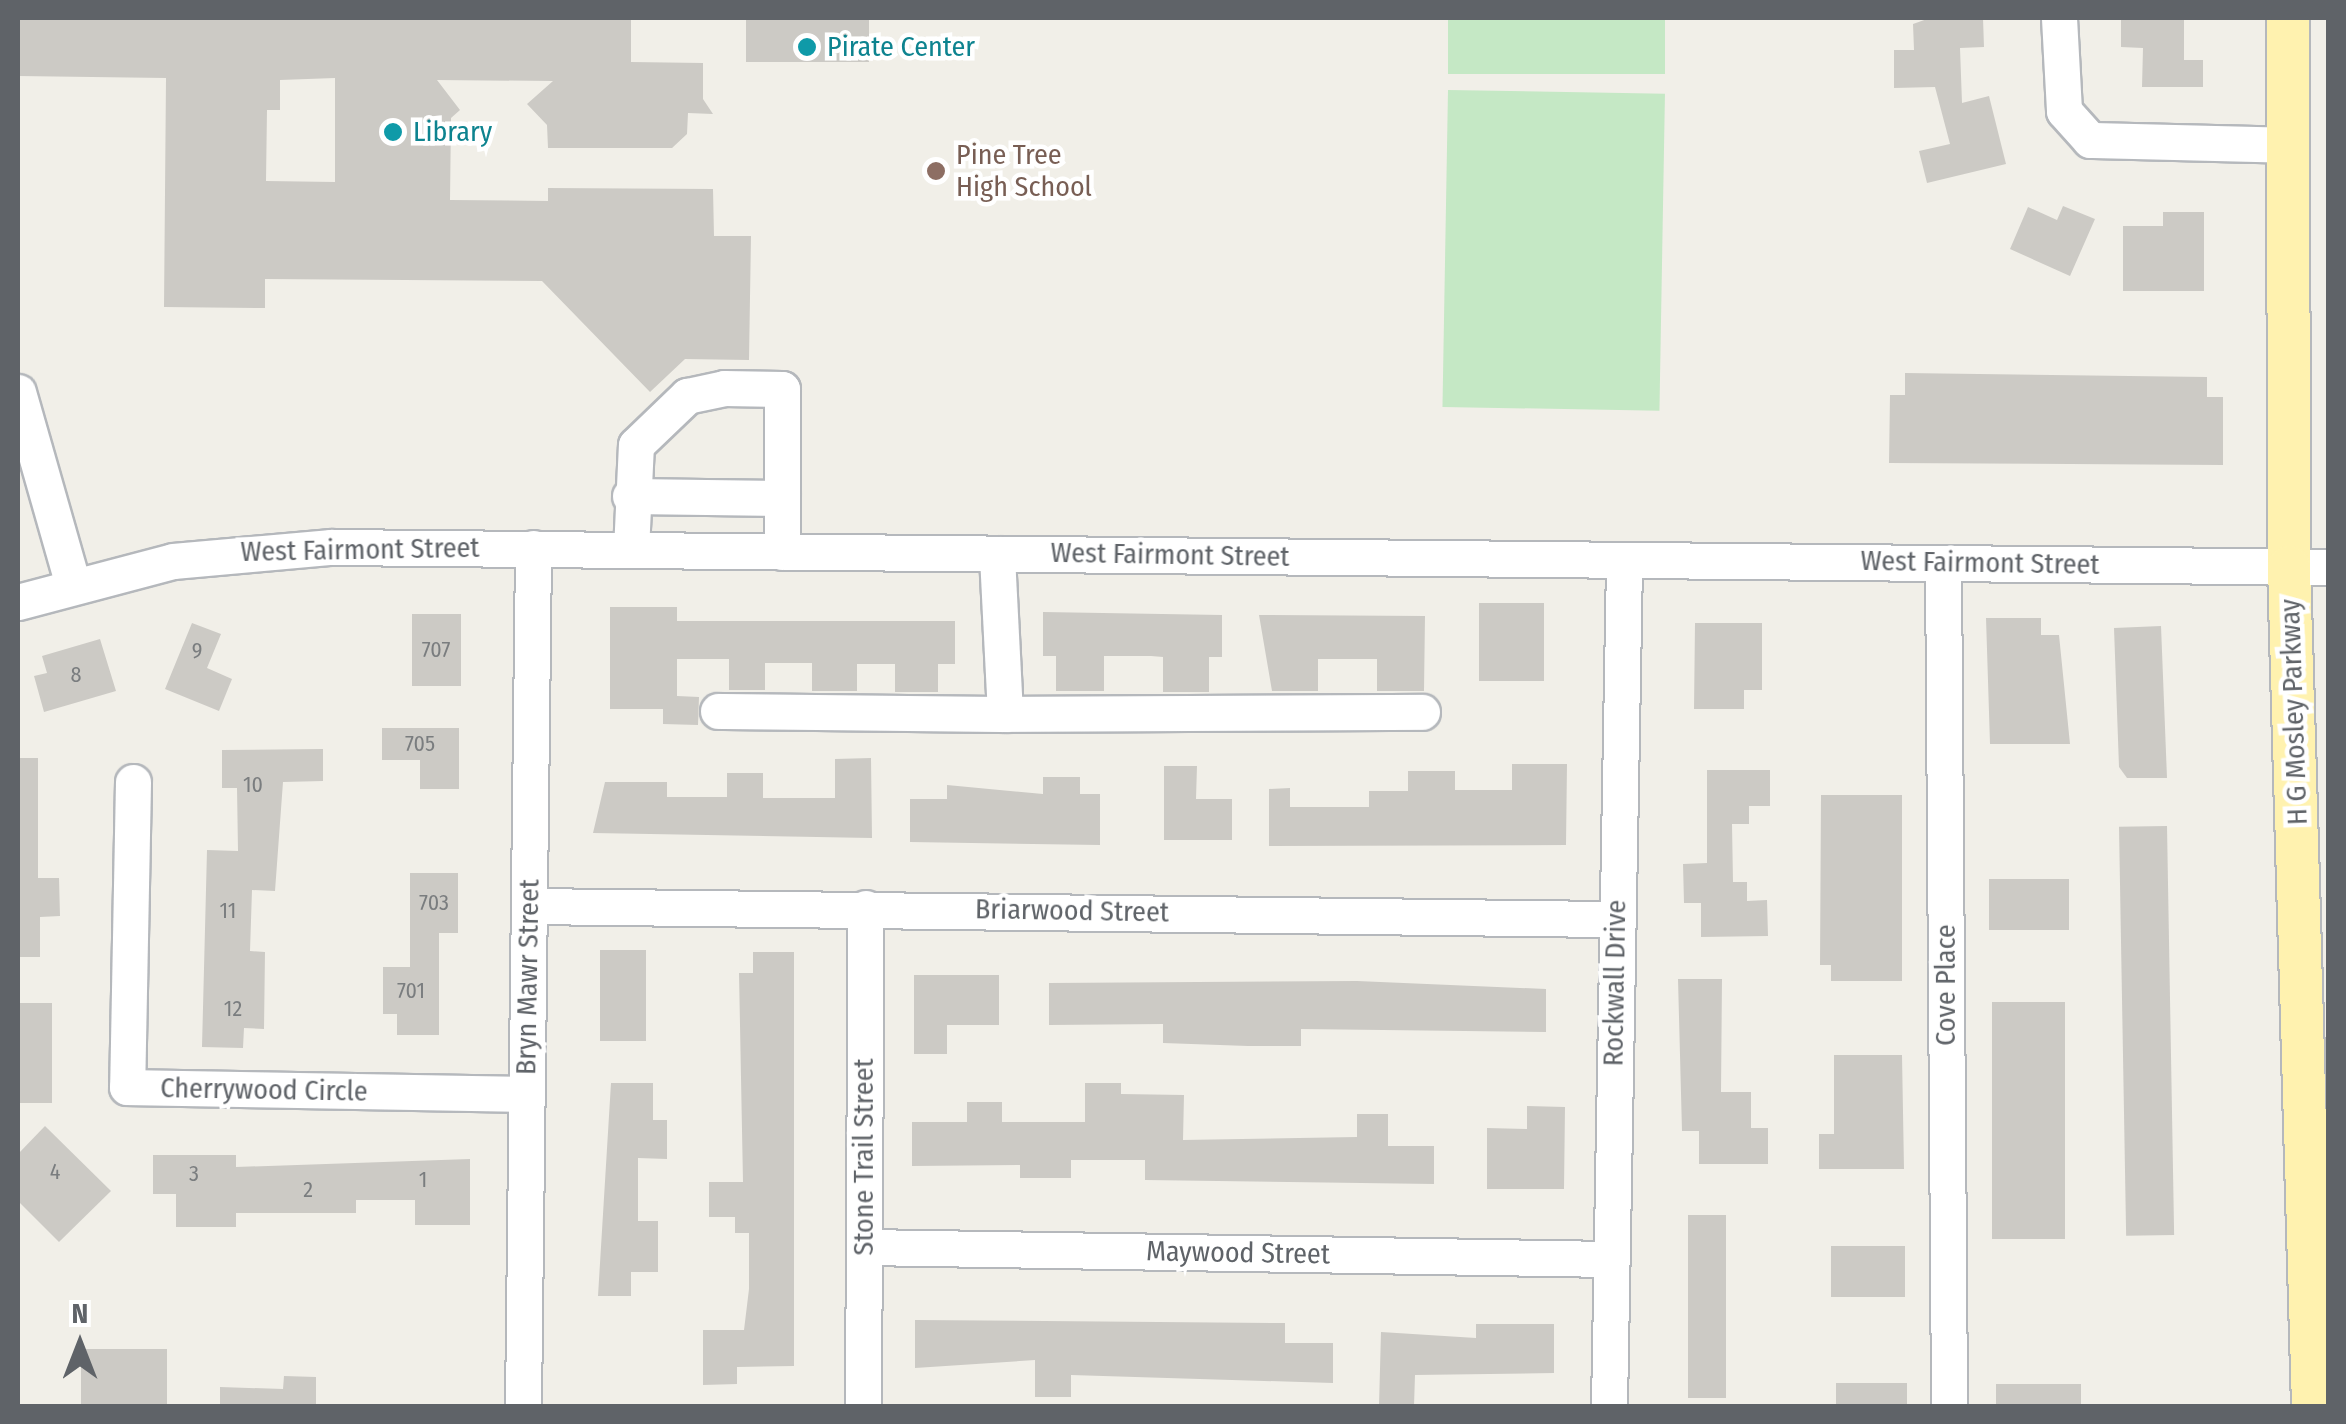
<!DOCTYPE html>
<html>
<head>
<meta charset="utf-8">
<style>
	body { margin:0 }
	#map { position:relative; width:2346px; height:1424px; overflow:hidden; background:#f1efe8; font-family:"Fira Sans Condensed",sans-serif }
	div>[style] { position:absolute }
	.green>* { inset:0; background:#c5e8c5; transform-origin:0 0 }
	.building>* { inset:0; background:#cccac5; transform-origin:0 0 }
	.roads { filter:drop-shadow(2px 0 #b5b8bc) drop-shadow(-2px 0 #b5b8bc) drop-shadow(0 2px #b5b8bc) drop-shadow(0 -2px #b5b8bc) }
	.minor>* { height:35px; margin:-17.5px; padding:0 17.5px; transform-origin:17.5px; border-radius:17.5px; background:#fff }
	.major>* { height:42px; margin:-21px; padding:0 21px; transform-origin:21px; border-radius:21px; background:#fff2af }
	.dots>* { width:28px; height:28px; translate:-50% -50%; box-sizing:border-box; border:5px solid #fff; border-radius:50% }
	span { translate:-50% -50%; white-space:nowrap; text-align:center; line-height:1.15; -webkit-text-stroke:9px #fff; paint-order:stroke }
	.number-label { font-size:22px; color:#7a7d7f }
	.number-label span { -webkit-text-stroke-width:0 }
	.culture-label { font-size:28px; color:#0d838f }
	.left { translate:0 -50%; text-align:left }
	.education-label { font-size:28px; color:#785e54 }
	.street-label { font-size:28px; color:#5f6368 }
	.frame { position:absolute; inset:0; border:20px solid #5f6368; pointer-events:none }
	.north { position:absolute; left:30px; top:1294px; width:100px; height:100px; -webkit-text-stroke:8px #fff; paint-order:stroke; rotate:0deg; font-size:28px; font-weight:700; line-height:40px; text-align:center; color:#5f6368 }
	.north::after { content:''; display:block; margin:auto; width:35px; height:45px; background:#5f6368; clip-path:polygon(50% 0,100% 100%,50% 72%,0 100%) }
</style>
</head>
<body>
<div id="map">
	<div class="green">
		<div style="left:1448px;top:18px;width:217px;height:56px"></div>
		<div style="left:1448px;top:90px;width:217px;height:317px;rotate:1deg"></div>
	</div>
	<div class="building">
		<div style="clip-path:polygon(evenodd,18px 18px,631px 18px,631px 62px,703px 63px,703px 99px,713px 114px,688px 113px,687px 134px,672px 148px,548px 148px,547px 125px,527px 104px,553px 81px,437px 80px,460px 110px,451px 118px,450px 200px,548px 201px,548px 188px,713px 189px,714px 236px,751px 236px,749px 360px,685px 359px,650px 392px,542px 281px,265px 279px,265px 308px,164px 307px,166px 78px,18px 76px,18px 18px,335px 78px,335px 182px,266px 181px,267px 110px,280px 110px,280px 80px,335px 78px)"></div>
		<div style="left:746px;top:18px;width:123px;height:44px"></div>
		<div style="clip-path:polygon(1930px 18px,1983px 18px,1984px 47px,1960px 48px,1962px 103px,1989px 96px,2006px 164px,1927px 183px,1919px 151px,1950px 144px,1935px 87px,1894px 88px,1894px 50px,1914px 50px,1913px 24px)"></div>
		<div style="clip-path:polygon(2121px 18px,2184px 18px,2184px 60px,2203px 60px,2203px 87px,2142px 87px,2143px 48px,2121px 47px)"></div>
		<div style="clip-path:polygon(2063px 206px,2095px 219px,2070px 276px,2010px 249px,2028px 207px,2057px 220px)"></div>
		<div style="clip-path:polygon(2163px 212px,2204px 212px,2204px 291px,2123px 291px,2123px 226px,2163px 226px)"></div>
		<div style="clip-path:polygon(1905px 373px,2207px 377px,2207px 397px,2223px 397px,2223px 465px,1889px 463px,1890px 395px,1905px 395px)"></div>
		<div style="left:1479px;top:603px;width:65px;height:78px"></div>
		<div style="clip-path:polygon(610px 607px,677px 607px,677px 621px,955px 621px,955px 664px,938px 664px,938px 692px,895px 692px,895px 664px,857px 664px,857px 691px,812px 691px,812px 663px,765px 663px,765px 690px,729px 690px,729px 659px,677px 659px,677px 696px,699px 697px,698px 725px,663px 724px,663px 709px,610px 709px)"></div>
		<div style="clip-path:polygon(1043px 612px,1222px 615px,1222px 657px,1209px 657px,1209px 692px,1163px 692px,1163px 657px,1151px 656px,1104px 656px,1104px 691px,1056px 691px,1056px 656px,1043px 656px)"></div>
		<div style="left:412px;top:614px;width:49px;height:72px"></div>
		<div style="clip-path:polygon(1259px 615px,1425px 616px,1424px 691px,1377px 691px,1377px 659px,1318px 659px,1318px 691px,1272px 691px)"></div>
		<div style="clip-path:polygon(1986px 618px,2041px 618px,2041px 635px,2059px 635px,2070px 744px,1990px 744px)"></div>
		<div style="clip-path:polygon(192px 623px,221px 634px,207px 668px,232px 679px,219px 711px,165px 689px)"></div>
		<div style="clip-path:polygon(1695px 623px,1762px 623px,1762px 690px,1744px 690px,1744px 709px,1694px 709px)"></div>
		<div style="clip-path:polygon(2161px 626px,2167px 778px,2127px 778px,2119px 767px,2114px 628px)"></div>
		<div style="clip-path:polygon(100px 639px,116px 691px,44px 712px,34px 676px,47px 673px,42px 656px)"></div>
		<div style="clip-path:polygon(382px 728px,459px 728px,459px 789px,420px 789px,420px 760px,382px 760px)"></div>
		<div style="clip-path:polygon(323px 749px,323px 781px,283px 782px,275px 891px,252px 890px,250px 951px,265px 952px,264px 1029px,244px 1028px,243px 1048px,202px 1047px,207px 850px,238px 851px,237px 788px,222px 788px,222px 750px)"></div>
		<div style="clip-path:polygon(18px 758px,38px 758px,38px 878px,59px 878px,60px 916px,40px 917px,40px 957px,18px 957px)"></div>
		<div style="clip-path:polygon(871px 758px,872px 838px,593px 833px,605px 782px,667px 782px,667px 797px,727px 797px,727px 773px,763px 773px,763px 798px,835px 798px,835px 759px)"></div>
		<div style="clip-path:polygon(1512px 764px,1567px 764px,1566px 845px,1269px 846px,1269px 789px,1290px 788px,1290px 807px,1369px 807px,1369px 791px,1408px 791px,1408px 771px,1455px 771px,1455px 790px,1512px 790px)"></div>
		<div style="clip-path:polygon(1164px 766px,1197px 766px,1196px 799px,1232px 799px,1232px 840px,1164px 840px)"></div>
		<div style="clip-path:polygon(1707px 770px,1770px 770px,1770px 806px,1749px 806px,1749px 824px,1732px 824px,1733px 882px,1747px 882px,1747px 901px,1767px 900px,1768px 936px,1701px 937px,1701px 903px,1684px 903px,1683px 864px,1707px 863px)"></div>
		<div style="clip-path:polygon(1043px 777px,1080px 777px,1080px 794px,1100px 794px,1100px 845px,910px 842px,910px 799px,947px 799px,947px 785px,1043px 794px)"></div>
		<div style="clip-path:polygon(1821px 795px,1902px 795px,1902px 981px,1831px 981px,1831px 965px,1820px 965px)"></div>
		<div style="left:2167px;top:826px;width:409px;height:48px;rotate:89deg"></div>
		<div style="clip-path:polygon(410px 873px,458px 873px,458px 933px,439px 933px,439px 1035px,397px 1035px,397px 1014px,383px 1014px,383px 967px,410px 967px)"></div>
		<div style="left:1989px;top:879px;width:80px;height:51px"></div>
		<div style="left:600px;top:950px;width:46px;height:91px"></div>
		<div style="clip-path:polygon(753px 952px,794px 952px,794px 1366px,737px 1367px,737px 1384px,703px 1385px,703px 1330px,744px 1330px,749px 1289px,749px 1233px,735px 1233px,735px 1217px,709px 1217px,709px 1182px,743px 1182px,739px 973px,753px 973px)"></div>
		<div style="clip-path:polygon(914px 975px,999px 975px,999px 1025px,947px 1025px,947px 1054px,914px 1054px)"></div>
		<div style="clip-path:polygon(1678px 979px,1722px 979px,1721px 1092px,1751px 1092px,1751px 1128px,1768px 1128px,1768px 1164px,1699px 1164px,1699px 1131px,1682px 1131px)"></div>
		<div style="clip-path:polygon(1357px 981px,1546px 989px,1546px 1032px,1301px 1029px,1301px 1046px,1248px 1046px,1163px 1043px,1163px 1024px,1049px 1025px,1049px 983px)"></div>
		<div style="left:1992px;top:1002px;width:73px;height:237px"></div>
		<div style="left:18px;top:1003px;width:34px;height:100px"></div>
		<div style="clip-path:polygon(1834px 1055px,1902px 1055px,1904px 1169px,1819px 1169px,1819px 1134px,1834px 1134px)"></div>
		<div style="clip-path:polygon(611px 1083px,653px 1083px,653px 1120px,667px 1120px,667px 1159px,638px 1158px,638px 1221px,658px 1221px,658px 1272px,631px 1272px,631px 1296px,598px 1296px)"></div>
		<div style="clip-path:polygon(1085px 1083px,1121px 1083px,1121px 1094px,1184px 1095px,1183px 1140px,1357px 1137px,1357px 1114px,1388px 1114px,1388px 1146px,1434px 1146px,1434px 1184px,1145px 1180px,1145px 1160px,1071px 1160px,1071px 1178px,1020px 1178px,1020px 1165px,912px 1166px,912px 1122px,967px 1122px,967px 1102px,1002px 1102px,1002px 1122px,1085px 1122px)"></div>
		<div style="clip-path:polygon(1527px 1106px,1565px 1107px,1564px 1189px,1487px 1189px,1487px 1128px,1527px 1129px)"></div>
		<div style="clip-path:polygon(45px 1126px,111px 1191px,59px 1242px,18px 1201px,18px 1154px)"></div>
		<div style="clip-path:polygon(153px 1155px,236px 1155px,236px 1167px,470px 1159px,470px 1225px,415px 1225px,415px 1200px,356px 1200px,356px 1213px,236px 1213px,236px 1227px,176px 1227px,176px 1194px,153px 1194px)"></div>
		<div style="left:1688px;top:1215px;width:38px;height:183px"></div>
		<div style="left:1831px;top:1246px;width:74px;height:51px"></div>
		<div style="clip-path:polygon(915px 1320px,1285px 1323px,1285px 1343px,1333px 1343px,1333px 1383px,1071px 1375px,1071px 1397px,1035px 1397px,1035px 1360px,915px 1368px)"></div>
		<div style="clip-path:polygon(1476px 1324px,1554px 1324px,1554px 1373px,1415px 1375px,1414px 1406px,1379px 1406px,1381px 1332px,1476px 1338px)"></div>
		<div style="left:81px;top:1349px;width:86px;height:57px"></div>
		<div style="clip-path:polygon(284px 1376px,316px 1377px,316px 1406px,220px 1406px,220px 1387px,283px 1389px)"></div>
		<div style="left:1836px;top:1383px;width:71px;height:23px"></div>
		<div style="left:1996px;top:1384px;width:85px;height:22px"></div>
	</div>
	<div class="roads">
		<div class="minor">
			<div style="left:2059px;top:18px;width:93px;rotate:86.9deg"></div>
			<div style="left:2064px;top:111px;width:39px;rotate:48deg"></div>
			<div style="left:2090px;top:140px;width:199px;rotate:1.4deg"></div>
			<div style="left:18px;top:392px;width:201px;rotate:74.1deg"></div>
			<div style="left:630px;top:496px;width:152px;rotate:0.8deg"></div>
			<div style="left:631px;top:550px;width:105px;rotate:-87.3deg"></div>
			<div style="left:636px;top:445px;width:71px;rotate:-43.9deg"></div>
			<div style="left:687px;top:396px;width:38px;rotate:-12deg"></div>
			<div style="left:724px;top:388px;width:58px;rotate:1deg"></div>
			<div style="left:782px;top:389px;width:163px;rotate:90deg"></div>
			<div style="left:1943px;top:563px;width:843px;rotate:89.59deg"></div>
			<div style="left:18px;top:602px;width:160px;rotate:-14.8deg"></div>
			<div style="left:173px;top:561px;width:159px;rotate:-5.1deg"></div>
			<div style="left:331px;top:547px;width:1997px;rotate:0.57deg"></div>
			<div style="left:718px;top:711px;width:287px;rotate:0.6deg"></div>
			<div style="left:1005px;top:714px;width:160px;rotate:-92.9deg"></div>
			<div style="left:1005px;top:714px;width:417px;rotate:-0.3deg"></div>
			<div style="left:133px;top:782px;width:305px;rotate:91.1deg"></div>
			<div style="left:127px;top:1087px;width:399px;rotate:1deg"></div>
			<div style="left:529px;top:906px;width:1087px;rotate:0.69deg"></div>
			<div style="left:864px;top:1247px;width:747px;rotate:0.92deg"></div>
			<div style="left:523px;top:1406px;width:858px;rotate:-89.33deg"></div>
			<div style="left:863px;top:1406px;width:498px;rotate:-89.7deg"></div>
			<div style="left:1609px;top:1406px;width:846px;rotate:-88.98deg"></div>
		</div>
		<div class="major">
			<div style="left:2288px;top:18px;width:549px;rotate:89.9deg"></div>
			<div style="left:2289px;top:567px;width:839px;rotate:88.36deg"></div>
		</div>
	</div>
	<div class="dots">
		<div style="left:807px;top:47px;background:#0f9aa8"></div>
		<div style="left:393px;top:132px;background:#0f9aa8"></div>
		<div style="left:936px;top:171px;background:#8d6e63"></div>
	</div>
	<div class="number-label">
		<span style="left:436px;top:650px">707</span>
		<span style="left:197px;top:651px">9</span>
		<span style="left:76px;top:675px">8</span>
		<span style="left:420px;top:744px">705</span>
		<span style="left:253px;top:785px">10</span>
		<span style="left:434px;top:903px">703</span>
		<span style="left:228px;top:911px">11</span>
		<span style="left:411px;top:991px">701</span>
		<span style="left:233px;top:1009px">12</span>
		<span style="left:55px;top:1172px">4</span>
		<span style="left:194px;top:1174px">3</span>
		<span style="left:423px;top:1180px">1</span>
		<span style="left:308px;top:1190px">2</span>
	</div>
	<div class="culture-label">
		<span class="left" style="left:827px;top:47px">Pirate Center</span>
		<span class="left" style="left:413px;top:132px">Library</span>
	</div>
	<div class="education-label">
		<span class="left" style="left:956px;top:171px">Pine Tree<br>High School</span>
	</div>
	<div class="street-label">
		<span style="left:360px;top:550px;rotate:-1deg">West Fairmont Street</span>
		<span style="left:1170px;top:555px;rotate:1deg">West Fairmont Street</span>
		<span style="left:1980px;top:563px;rotate:1deg">West Fairmont Street</span>
		<span style="left:2294px;top:712px;rotate:-92deg">H G Mosley Parkway</span>
		<span style="left:1072px;top:911px;rotate:1deg">Briarwood Street</span>
		<span style="left:528px;top:977px;rotate:-89deg">Bryn Mawr Street</span>
		<span style="left:1615px;top:983px;rotate:-89deg">Rockwall Drive</span>
		<span style="left:1946px;top:985px;rotate:-90deg">Cove Place</span>
		<span style="left:264px;top:1090px;rotate:1deg">Cherrywood Circle</span>
		<span style="left:864px;top:1157px;rotate:-90deg">Stone Trail Street</span>
		<span style="left:1238px;top:1253px;rotate:1deg">Maywood Street</span>
	</div>
	<div class="frame"></div>
	<div class="north">N</div>
</div>
</body>
</html>
